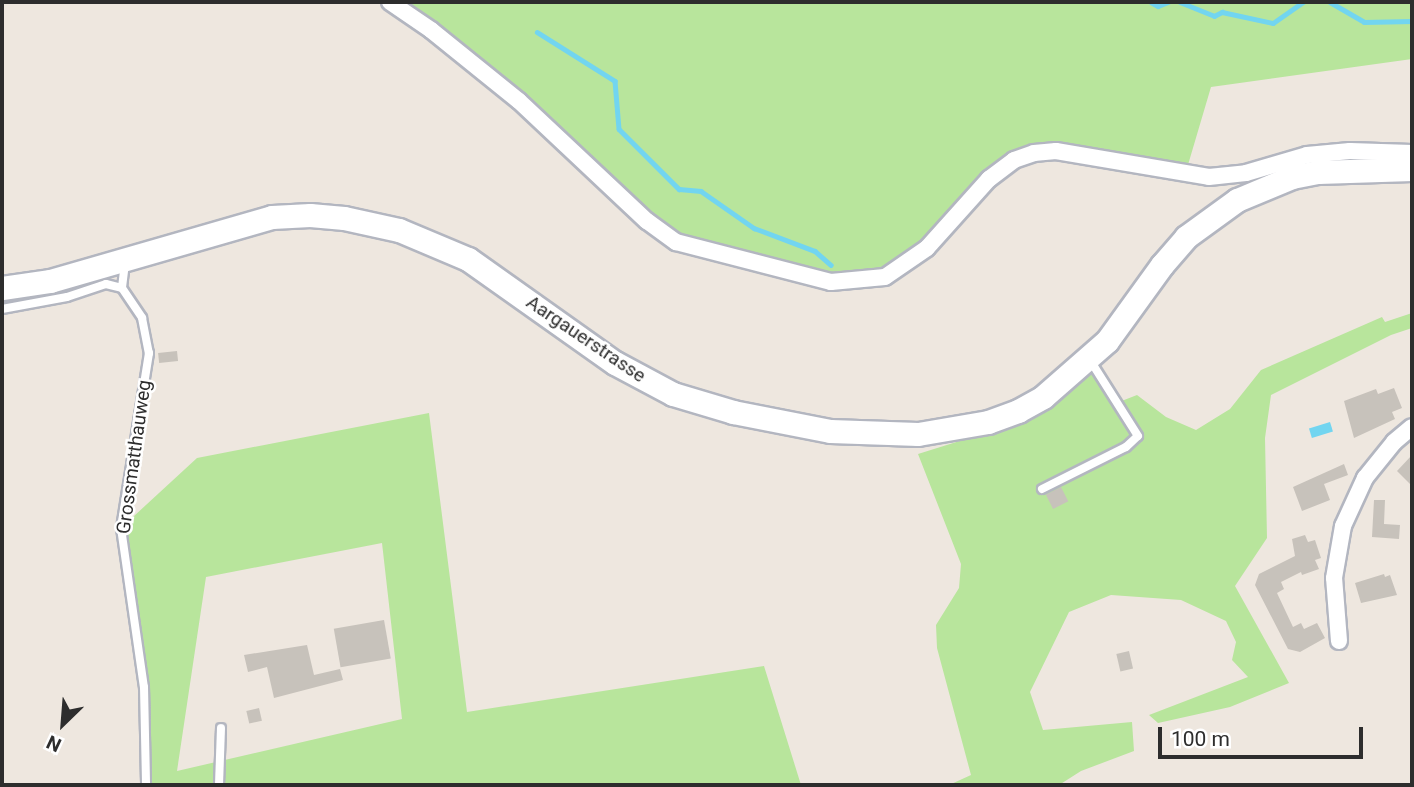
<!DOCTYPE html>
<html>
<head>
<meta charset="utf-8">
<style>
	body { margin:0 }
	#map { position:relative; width:1414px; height:787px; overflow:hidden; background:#eee7df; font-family:Roboto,sans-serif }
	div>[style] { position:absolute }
	.green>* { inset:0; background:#b8e59c }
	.water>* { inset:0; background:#72d5f0; transform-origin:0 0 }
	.stream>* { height:4.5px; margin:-2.25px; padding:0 2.25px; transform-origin:2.25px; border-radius:2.25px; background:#72d5f0 }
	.building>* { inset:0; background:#c7c2bb; transform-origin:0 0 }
	.roads { filter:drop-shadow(2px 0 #b3b6c0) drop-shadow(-2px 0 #b3b6c0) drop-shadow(0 2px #b3b6c0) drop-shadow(0 -2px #b3b6c0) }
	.service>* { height:8px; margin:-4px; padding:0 4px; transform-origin:4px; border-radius:4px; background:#fff }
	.minor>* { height:16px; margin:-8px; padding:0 8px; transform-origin:8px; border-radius:8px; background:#fff }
	.secondary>* { height:23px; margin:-11.5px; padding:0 11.5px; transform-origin:11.5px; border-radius:11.5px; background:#fff }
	span { translate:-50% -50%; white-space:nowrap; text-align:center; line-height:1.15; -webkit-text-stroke:5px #fff; paint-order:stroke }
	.street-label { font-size:19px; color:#2d2d2d }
	.frame { position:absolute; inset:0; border:4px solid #2d2d2d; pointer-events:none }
	.north { position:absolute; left:28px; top:689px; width:70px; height:70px; -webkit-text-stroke:5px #fff; paint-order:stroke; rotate:205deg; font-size:19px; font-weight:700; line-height:28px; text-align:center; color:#2d2d2d }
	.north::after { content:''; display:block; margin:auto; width:24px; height:32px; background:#2d2d2d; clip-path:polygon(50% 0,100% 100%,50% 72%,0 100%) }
	.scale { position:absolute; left:1158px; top:727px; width:205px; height:32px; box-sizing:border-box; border:4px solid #2d2d2d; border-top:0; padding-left:9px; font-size:21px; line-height:24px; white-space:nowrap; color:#2d2d2d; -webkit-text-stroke:5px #fff; paint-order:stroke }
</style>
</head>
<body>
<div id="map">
	<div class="green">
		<div style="clip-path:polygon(390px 2px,1412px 2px,1412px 59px,1211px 87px,1185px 175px,1056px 151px,1014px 160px,885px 277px,831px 282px,676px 242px)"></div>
		<div style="clip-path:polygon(1412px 313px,1412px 328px,1391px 335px,1271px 395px,1265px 438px,1267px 538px,1235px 586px,1289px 683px,1230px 707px,1158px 723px,1149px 715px,1248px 677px,1232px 660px,1236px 642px,1226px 621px,1181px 600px,1111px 595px,1069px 612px,1030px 692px,1043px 730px,1132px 722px,1134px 751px,1081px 771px,1059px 785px,949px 785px,971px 775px,937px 648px,936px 625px,959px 588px,961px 564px,918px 454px,1020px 422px,1054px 403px,1092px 372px,1111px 389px,1119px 402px,1137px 395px,1166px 417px,1196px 430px,1230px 409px,1261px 370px,1382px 317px,1385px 322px)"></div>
		<div style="clip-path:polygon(evenodd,429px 413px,467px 712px,764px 666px,801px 785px,146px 785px,144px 687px,121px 528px,197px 458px,429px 413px,382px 543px,402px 719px,177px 771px,206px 577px,382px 543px)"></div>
	</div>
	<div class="water">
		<div style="left:1330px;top:422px;width:10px;height:22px;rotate:73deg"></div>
	</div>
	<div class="stream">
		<div style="left:1122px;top:2px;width:9px"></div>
		<div style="left:1151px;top:2px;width:8px;rotate:30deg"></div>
		<div style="left:1158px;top:6px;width:11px;rotate:-22deg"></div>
		<div style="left:1180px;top:2px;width:37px;rotate:22deg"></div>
		<div style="left:1214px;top:16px;width:9px;rotate:-27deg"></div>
		<div style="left:1222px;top:12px;width:52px;rotate:12.2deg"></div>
		<div style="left:1273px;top:23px;width:37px;rotate:-35deg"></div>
		<div style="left:1330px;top:2px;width:39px;rotate:30deg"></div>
		<div style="left:1364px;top:22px;width:48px;rotate:-1.2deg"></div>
		<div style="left:537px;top:32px;width:92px;rotate:32.1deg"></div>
		<div style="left:615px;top:81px;width:48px;rotate:85.2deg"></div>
		<div style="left:619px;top:129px;width:85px;rotate:45deg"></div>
		<div style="left:679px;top:189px;width:22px;rotate:5deg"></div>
		<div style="left:701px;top:191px;width:65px;rotate:34.9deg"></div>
		<div style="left:754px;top:228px;width:65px;rotate:20.7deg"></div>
		<div style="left:815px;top:251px;width:21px;rotate:41deg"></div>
	</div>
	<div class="building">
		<div style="left:177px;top:351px;width:10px;height:19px;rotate:84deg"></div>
		<div style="clip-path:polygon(1394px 388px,1402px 408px,1392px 412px,1395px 419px,1354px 438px,1344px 401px,1376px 389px,1378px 394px)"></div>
		<div style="clip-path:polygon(1412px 455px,1412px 486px,1397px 471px)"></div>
		<div style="clip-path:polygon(1344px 464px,1348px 475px,1324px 484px,1330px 500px,1302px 511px,1293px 487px)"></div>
		<div style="left:1061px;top:487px;width:16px;height:17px;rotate:63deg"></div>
		<div style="clip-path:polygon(1374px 500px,1385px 500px,1384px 524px,1400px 525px,1399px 539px,1372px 537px)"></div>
		<div style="clip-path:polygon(1305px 535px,1308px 542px,1315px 540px,1321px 558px,1315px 560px,1319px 569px,1302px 575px,1301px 572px,1281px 582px,1284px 589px,1277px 593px,1293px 627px,1301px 623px,1304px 629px,1317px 623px,1325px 638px,1300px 652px,1288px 649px,1255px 585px,1259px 574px,1295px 556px,1292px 539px)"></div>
		<div style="clip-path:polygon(1384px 574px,1385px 577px,1390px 575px,1397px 595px,1361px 603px,1355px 583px)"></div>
		<div style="left:384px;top:620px;width:39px;height:51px;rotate:80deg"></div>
		<div style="clip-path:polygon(307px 645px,314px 675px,340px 669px,343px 680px,274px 698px,267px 667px,248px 672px,244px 655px)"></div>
		<div style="left:1129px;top:651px;width:18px;height:13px;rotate:77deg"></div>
		<div style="left:259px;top:708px;width:13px;height:13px;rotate:77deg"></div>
	</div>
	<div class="roads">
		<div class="service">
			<div style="left:125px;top:263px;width:25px;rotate:97deg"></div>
			<div style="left:122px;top:288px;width:36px;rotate:56deg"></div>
			<div style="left:142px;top:318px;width:36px;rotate:79deg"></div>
			<div style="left:149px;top:353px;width:177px;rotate:99.1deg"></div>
			<div style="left:121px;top:528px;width:161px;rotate:81.8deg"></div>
			<div style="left:144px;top:687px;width:98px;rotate:88.8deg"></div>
			<div style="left:2px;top:309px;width:66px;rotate:-10.5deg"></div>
			<div style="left:67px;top:297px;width:41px;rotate:-18.4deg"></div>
			<div style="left:106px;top:284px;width:16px;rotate:14deg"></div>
			<div style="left:1042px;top:489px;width:94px;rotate:-26.6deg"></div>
			<div style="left:1126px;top:447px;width:16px;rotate:-43deg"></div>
			<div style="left:1138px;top:436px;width:90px;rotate:-122.3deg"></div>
			<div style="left:219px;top:785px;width:57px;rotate:-88deg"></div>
		</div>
		<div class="minor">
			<div style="left:390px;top:2px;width:50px;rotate:34.3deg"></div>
			<div style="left:431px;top:30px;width:113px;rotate:38.9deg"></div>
			<div style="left:519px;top:101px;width:175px;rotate:43.2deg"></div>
			<div style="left:647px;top:221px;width:36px;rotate:36deg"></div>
			<div style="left:676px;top:242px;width:160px;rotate:14.5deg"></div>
			<div style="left:831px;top:282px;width:54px;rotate:-5.3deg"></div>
			<div style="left:885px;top:277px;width:51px;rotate:-34.6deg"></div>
			<div style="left:927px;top:248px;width:93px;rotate:-48.1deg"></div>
			<div style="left:989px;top:179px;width:31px;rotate:-37deg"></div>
			<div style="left:1014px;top:160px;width:21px;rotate:-19deg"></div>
			<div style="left:1034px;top:153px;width:22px;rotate:-5deg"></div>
			<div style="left:1056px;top:151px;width:155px;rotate:9.6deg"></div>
			<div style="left:1209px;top:177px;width:37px;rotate:-6deg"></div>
			<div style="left:1246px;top:173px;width:64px;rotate:-16.4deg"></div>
			<div style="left:1307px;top:155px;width:43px;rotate:-5.3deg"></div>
			<div style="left:1350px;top:151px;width:62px;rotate:1.8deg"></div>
			<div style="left:1339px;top:641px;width:63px;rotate:-94.5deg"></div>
			<div style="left:1334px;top:578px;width:53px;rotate:-80.2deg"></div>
			<div style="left:1343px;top:526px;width:53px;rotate:-65.4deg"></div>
			<div style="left:1365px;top:478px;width:46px;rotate:-51.1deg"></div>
			<div style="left:1394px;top:442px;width:23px;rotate:-40deg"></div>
		</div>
		<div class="secondary">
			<div style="left:2px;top:288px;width:49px;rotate:-8.3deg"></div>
			<div style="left:50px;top:281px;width:231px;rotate:-16.1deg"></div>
			<div style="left:272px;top:217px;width:38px;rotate:-3deg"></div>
			<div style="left:310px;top:215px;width:34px;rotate:5deg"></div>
			<div style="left:344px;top:218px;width:56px;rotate:12.3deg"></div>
			<div style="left:399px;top:230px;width:75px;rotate:22.8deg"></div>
			<div style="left:468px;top:259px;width:180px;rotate:35.3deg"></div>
			<div style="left:615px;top:363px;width:66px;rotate:28.1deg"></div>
			<div style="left:673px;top:394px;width:63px;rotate:16.7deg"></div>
			<div style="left:733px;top:412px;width:99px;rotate:11.1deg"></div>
			<div style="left:830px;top:431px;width:88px;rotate:2deg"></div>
			<div style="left:918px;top:434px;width:71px;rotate:-9.7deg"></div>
			<div style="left:988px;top:422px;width:32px;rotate:-20deg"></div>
			<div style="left:1018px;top:411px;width:29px;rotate:-29deg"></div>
			<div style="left:1043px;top:397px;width:85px;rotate:-41.2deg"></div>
			<div style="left:1107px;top:341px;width:94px;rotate:-54.1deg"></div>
			<div style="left:1162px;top:265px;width:37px;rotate:-49deg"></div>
			<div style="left:1186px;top:237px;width:63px;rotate:-36deg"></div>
			<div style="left:1237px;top:200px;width:60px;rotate:-22.7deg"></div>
			<div style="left:1292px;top:177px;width:26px;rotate:-11deg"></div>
			<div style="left:1318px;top:172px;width:94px;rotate:-1.8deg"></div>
		</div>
	</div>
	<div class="street-label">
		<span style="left:586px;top:339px;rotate:34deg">Aargauerstrasse</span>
		<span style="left:134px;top:457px;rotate:-82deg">Grossmatthauweg</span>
	</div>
	<div class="frame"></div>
	<div class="north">N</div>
	<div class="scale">100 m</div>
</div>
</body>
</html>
